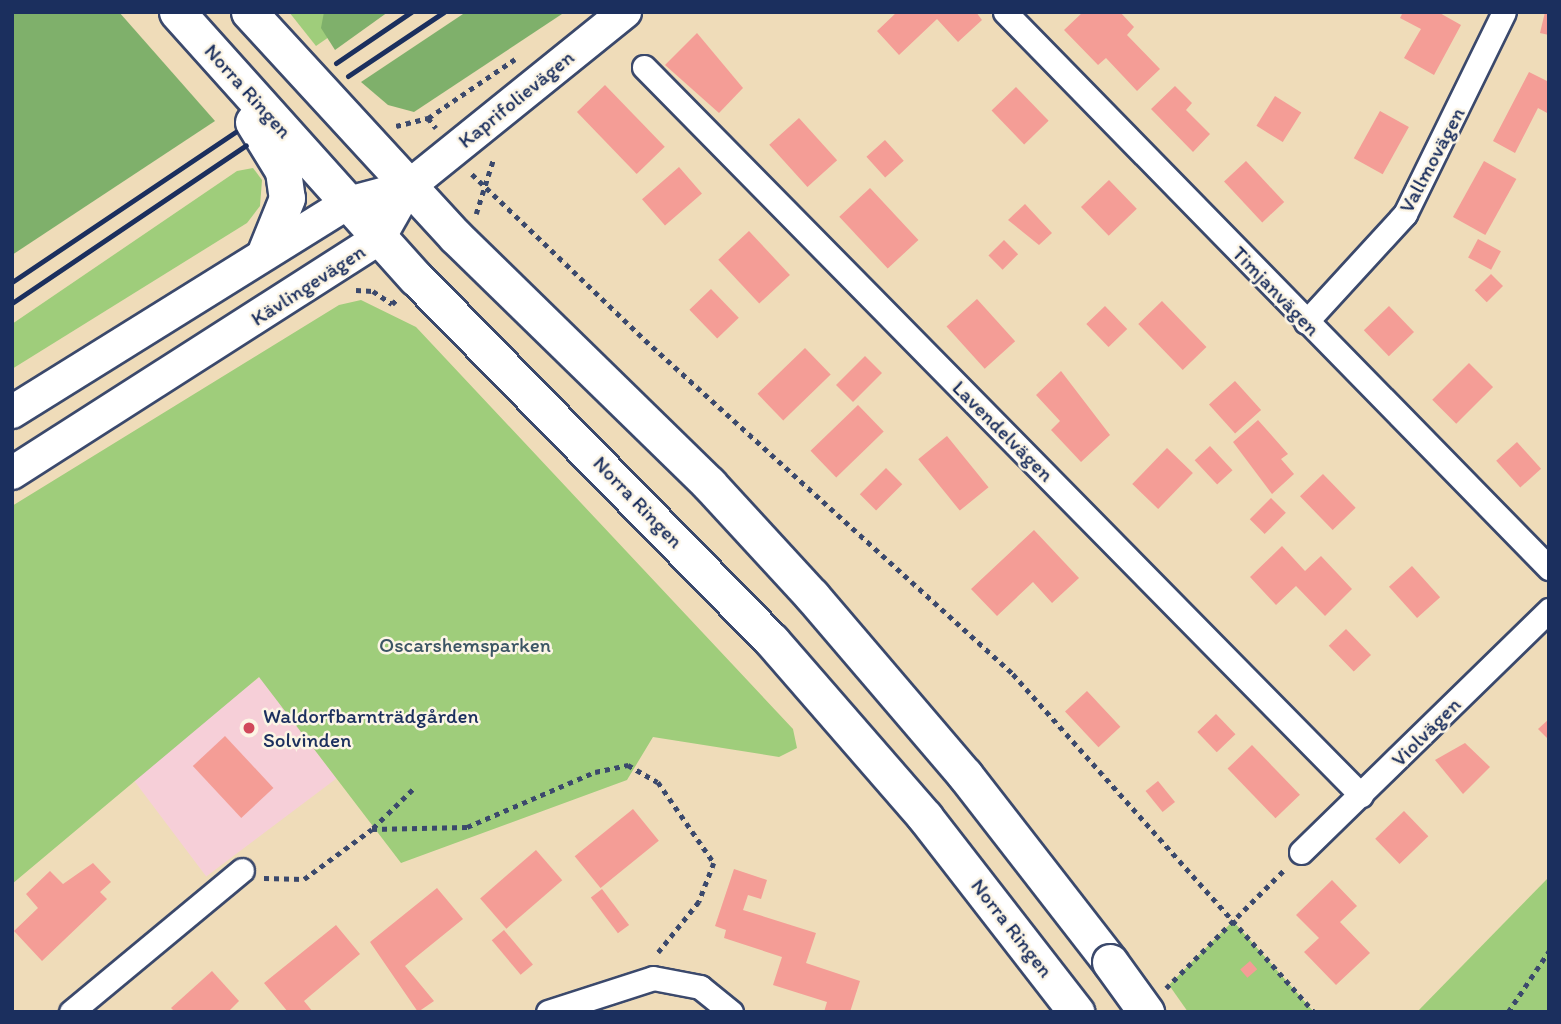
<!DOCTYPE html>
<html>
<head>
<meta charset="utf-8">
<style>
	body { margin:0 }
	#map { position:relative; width:1561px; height:1024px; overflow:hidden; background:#efdcb9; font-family:Itim,sans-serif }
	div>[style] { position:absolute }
	.built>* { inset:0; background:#f6cfd8; transform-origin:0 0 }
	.green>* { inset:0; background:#9fcd7b }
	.forest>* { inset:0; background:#7fb06b }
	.building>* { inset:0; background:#f49d96; transform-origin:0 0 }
	.path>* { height:4.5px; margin-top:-2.25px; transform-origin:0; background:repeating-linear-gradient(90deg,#3b496c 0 5px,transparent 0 10px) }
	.roads { filter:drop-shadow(2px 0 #3b496c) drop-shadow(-2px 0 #3b496c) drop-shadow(0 2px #3b496c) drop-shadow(0 -2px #3b496c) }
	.minor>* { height:23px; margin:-11.5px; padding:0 11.5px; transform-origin:11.5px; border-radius:11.5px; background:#fff }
	.secondary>* { height:32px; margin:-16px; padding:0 16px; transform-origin:16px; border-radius:16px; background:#fff }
	.primary>* { height:35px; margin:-17.5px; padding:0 17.5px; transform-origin:17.5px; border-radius:17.5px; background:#fff }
	.rail>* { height:5px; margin:-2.5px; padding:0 2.5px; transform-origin:2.5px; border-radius:2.5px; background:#1b2f5e }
	.bridges { filter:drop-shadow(2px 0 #3b496c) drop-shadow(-2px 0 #3b496c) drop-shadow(0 2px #3b496c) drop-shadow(0 -2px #3b496c) }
	.primary-bridge>* { height:35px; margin:-17.5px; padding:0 17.5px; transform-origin:17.5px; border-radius:17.5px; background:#fff }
	.dots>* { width:19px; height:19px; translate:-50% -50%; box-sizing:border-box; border:4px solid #fcf5e5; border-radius:50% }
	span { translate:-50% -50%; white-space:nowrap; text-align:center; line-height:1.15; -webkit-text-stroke:5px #fcf5e5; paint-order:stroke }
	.street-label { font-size:21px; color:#1b2f5e }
	.park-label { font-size:21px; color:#3c5665 }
	.poi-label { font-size:21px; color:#1b2f5e }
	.left { translate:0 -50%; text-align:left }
	.frame { position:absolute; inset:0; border:14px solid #1b2f5e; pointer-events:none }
</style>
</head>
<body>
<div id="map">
	<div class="built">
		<div style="left:260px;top:677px;width:127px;height:163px;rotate:53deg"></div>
	</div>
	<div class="green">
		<div style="clip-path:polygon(289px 12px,365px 12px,316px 46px)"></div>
		<div style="clip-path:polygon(253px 168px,262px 180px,260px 206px,247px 223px,12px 369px,12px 324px,237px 171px)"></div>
		<div style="clip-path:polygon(361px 300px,416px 327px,793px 729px,797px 748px,779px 757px,653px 737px,627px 780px,401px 863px,259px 677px,12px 884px,12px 506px,339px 305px)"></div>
		<div style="clip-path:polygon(1549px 877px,1549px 1012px,1417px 1012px)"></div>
		<div style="clip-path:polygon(1233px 921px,1314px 1012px,1188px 1012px,1169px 985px)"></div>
	</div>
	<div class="forest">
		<div style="clip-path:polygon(12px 12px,119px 12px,215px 121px,12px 255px)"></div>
		<div style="clip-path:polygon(324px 12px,388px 12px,335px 50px,321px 28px)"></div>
		<div style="clip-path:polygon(466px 12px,565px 12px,414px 112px,388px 105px,361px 82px)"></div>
	</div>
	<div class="building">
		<div style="clip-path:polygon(897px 12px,976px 12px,982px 20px,958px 42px,937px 19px,899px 55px,877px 31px)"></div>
		<div style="clip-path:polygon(1083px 12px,1120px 12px,1134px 27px,1127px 35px,1160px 69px,1137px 91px,1106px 58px,1098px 65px,1064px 30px)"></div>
		<div style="clip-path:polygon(1403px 12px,1438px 12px,1461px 25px,1434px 75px,1404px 58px,1421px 29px,1400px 18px)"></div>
		<div style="clip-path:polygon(1545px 12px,1549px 12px,1549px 35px,1540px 33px)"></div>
		<div style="clip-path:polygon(697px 33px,743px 88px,719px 113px,665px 65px)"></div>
		<div style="clip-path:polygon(1529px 72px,1549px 82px,1549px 114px,1538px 108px,1515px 153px,1493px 141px)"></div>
		<div style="left:605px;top:85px;width:86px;height:39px;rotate:46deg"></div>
		<div style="clip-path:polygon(1175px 86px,1192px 103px,1186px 110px,1210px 134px,1193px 152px,1151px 109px)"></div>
		<div style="left:1016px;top:87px;width:47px;height:34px;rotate:46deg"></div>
		<div style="left:1275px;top:96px;width:31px;height:35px;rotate:32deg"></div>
		<div style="left:1380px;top:111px;width:33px;height:54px;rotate:29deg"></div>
		<div style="left:799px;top:118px;width:57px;height:40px;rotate:48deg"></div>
		<div style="left:885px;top:140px;width:28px;height:25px;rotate:48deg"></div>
		<div style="left:1246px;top:161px;width:56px;height:30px;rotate:47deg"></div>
		<div style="left:1484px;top:161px;width:37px;height:64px;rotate:29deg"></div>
		<div style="left:679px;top:167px;width:35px;height:49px;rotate:49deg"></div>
		<div style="left:1109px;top:180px;width:40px;height:39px;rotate:46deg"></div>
		<div style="left:870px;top:188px;width:71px;height:42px;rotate:47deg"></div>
		<div style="clip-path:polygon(1025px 204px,1052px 233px,1039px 245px,1008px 220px)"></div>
		<div style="left:749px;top:231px;width:60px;height:42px;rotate:47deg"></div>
		<div style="left:1478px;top:239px;width:26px;height:21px;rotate:28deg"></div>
		<div style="left:1004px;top:240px;width:20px;height:22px;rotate:45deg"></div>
		<div style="left:1491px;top:274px;width:17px;height:23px;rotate:45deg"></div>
		<div style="left:711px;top:289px;width:40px;height:30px;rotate:46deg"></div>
		<div style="left:977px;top:299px;width:57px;height:41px;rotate:48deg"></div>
		<div style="left:1162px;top:301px;width:64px;height:33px;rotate:46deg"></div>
		<div style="left:1105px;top:306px;width:32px;height:26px;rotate:46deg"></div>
		<div style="left:1389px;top:306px;width:36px;height:35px;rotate:46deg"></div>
		<div style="left:805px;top:348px;width:37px;height:66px;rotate:46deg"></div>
		<div style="left:865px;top:356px;width:24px;height:41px;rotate:45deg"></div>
		<div style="left:1469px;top:363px;width:34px;height:52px;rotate:45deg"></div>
		<div style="clip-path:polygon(1061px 371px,1110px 435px,1081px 462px,1051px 430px,1060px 421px,1036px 395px)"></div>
		<div style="left:1235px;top:381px;width:39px;height:35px;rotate:48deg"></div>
		<div style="left:858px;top:405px;width:37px;height:66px;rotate:46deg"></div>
		<div style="clip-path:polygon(1258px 420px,1288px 454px,1281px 459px,1294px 474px,1272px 494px,1233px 442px)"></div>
		<div style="left:947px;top:436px;width:66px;height:37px;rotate:51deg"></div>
		<div style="left:1517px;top:442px;width:36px;height:28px;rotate:48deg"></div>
		<div style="left:1210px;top:446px;width:33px;height:21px;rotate:47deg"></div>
		<div style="left:1167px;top:448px;width:36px;height:50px;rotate:44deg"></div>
		<div style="left:886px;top:468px;width:23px;height:37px;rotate:45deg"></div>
		<div style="left:1323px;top:474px;width:47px;height:32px;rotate:46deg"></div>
		<div style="left:1271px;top:498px;width:21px;height:30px;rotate:45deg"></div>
		<div style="clip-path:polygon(1034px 530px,1079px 578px,1052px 603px,1033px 582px,997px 616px,971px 589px)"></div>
		<div style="clip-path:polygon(1282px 546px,1305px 571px,1321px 556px,1352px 589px,1325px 616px,1296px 586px,1276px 605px,1250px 577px)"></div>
		<div style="left:1412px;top:566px;width:42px;height:31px;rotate:48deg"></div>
		<div style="left:1346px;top:629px;width:36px;height:24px;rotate:46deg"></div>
		<div style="left:1087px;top:691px;width:49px;height:30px;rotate:47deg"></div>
		<div style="left:1216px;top:714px;width:28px;height:26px;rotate:46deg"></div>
		<div style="clip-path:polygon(1549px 719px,1549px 740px,1538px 729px)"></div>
		<div style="left:225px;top:736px;width:71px;height:44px;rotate:47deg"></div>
		<div style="clip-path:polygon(1465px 743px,1490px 767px,1463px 794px,1435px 760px)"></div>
		<div style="left:1252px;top:745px;width:69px;height:34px;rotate:46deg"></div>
		<div style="left:1158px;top:781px;width:27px;height:16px;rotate:51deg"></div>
		<div style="left:633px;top:809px;width:41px;height:75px;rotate:51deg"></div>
		<div style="left:1404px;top:811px;width:35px;height:40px;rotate:46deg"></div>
		<div style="left:536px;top:850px;width:40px;height:74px;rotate:49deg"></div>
		<div style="clip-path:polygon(93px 863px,111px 882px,100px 892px,107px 899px,42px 961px,14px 931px,38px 908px,26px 894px,50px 871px,63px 884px)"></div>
		<div style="clip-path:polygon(734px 869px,767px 880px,761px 899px,748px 895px,743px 910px,816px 933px,806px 963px,860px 981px,850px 1012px,824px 1012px,827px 1002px,773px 985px,782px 957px,724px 938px,726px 930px,715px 926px)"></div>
		<div style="clip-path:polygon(1332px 880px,1357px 906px,1340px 922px,1370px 953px,1336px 985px,1304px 952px,1319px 938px,1296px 915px)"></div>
		<div style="clip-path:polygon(437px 888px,463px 919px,405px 966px,434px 1001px,418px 1012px,370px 942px)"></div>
		<div style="left:602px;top:889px;width:45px;height:14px;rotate:53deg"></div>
		<div style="clip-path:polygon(336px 925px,360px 954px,304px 1001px,313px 1012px,288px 1012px,264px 983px)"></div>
		<div style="left:504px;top:930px;width:45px;height:16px;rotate:50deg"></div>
		<div style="left:1250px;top:961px;width:11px;height:13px;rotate:49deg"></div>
		<div style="clip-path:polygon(212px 971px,239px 1001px,228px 1012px,175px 1012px,171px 1008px)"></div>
	</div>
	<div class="path">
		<div style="left:428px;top:118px;width:13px;rotate:51deg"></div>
		<div style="left:396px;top:126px;width:33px;rotate:-14deg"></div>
		<div style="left:428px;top:118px;width:105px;rotate:-34.1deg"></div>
		<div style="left:472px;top:174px;width:240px;rotate:43.8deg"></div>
		<div style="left:645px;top:340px;width:497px;rotate:42.2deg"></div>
		<div style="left:1013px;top:674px;width:453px;rotate:48.3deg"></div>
		<div style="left:476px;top:214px;width:57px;rotate:-72.5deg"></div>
		<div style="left:356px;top:290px;width:17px;rotate:3deg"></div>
		<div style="left:373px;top:291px;width:23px;rotate:34deg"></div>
		<div style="left:392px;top:304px;width:6px;rotate:-45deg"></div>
		<div style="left:373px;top:828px;width:59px;rotate:-44.3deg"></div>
		<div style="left:264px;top:878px;width:40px;rotate:1.4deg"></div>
		<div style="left:304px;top:879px;width:84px;rotate:-36.3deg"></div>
		<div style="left:372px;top:829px;width:95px;rotate:-1.2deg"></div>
		<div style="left:467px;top:827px;width:139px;rotate:-23.3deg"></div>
		<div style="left:595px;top:772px;width:34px;rotate:-12deg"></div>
		<div style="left:628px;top:765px;width:34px;rotate:30deg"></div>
		<div style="left:658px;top:782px;width:98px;rotate:55.3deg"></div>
		<div style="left:714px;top:863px;width:42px;rotate:111deg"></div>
		<div style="left:699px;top:902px;width:65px;rotate:128.8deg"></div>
		<div style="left:1166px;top:988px;width:170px;rotate:-45deg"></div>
		<div style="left:1508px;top:1012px;width:73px;rotate:-56.1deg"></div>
	</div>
	<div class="roads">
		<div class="minor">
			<div style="left:1005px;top:12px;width:778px;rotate:45.63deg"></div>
			<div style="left:644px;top:67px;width:1022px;rotate:45.44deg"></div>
			<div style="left:1306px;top:322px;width:147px;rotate:-47.5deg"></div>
			<div style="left:1405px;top:214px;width:225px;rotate:-63.9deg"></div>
			<div style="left:1301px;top:852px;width:347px;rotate:-44.3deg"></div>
			<div style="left:71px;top:1012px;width:222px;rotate:-39.7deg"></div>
			<div style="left:548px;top:1012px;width:110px;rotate:-17.9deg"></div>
			<div style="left:653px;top:978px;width:48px;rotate:10.8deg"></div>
			<div style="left:700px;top:987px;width:40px;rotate:39deg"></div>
		</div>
		<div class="secondary">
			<div style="left:12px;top:412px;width:396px;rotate:-31.9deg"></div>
			<div style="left:348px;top:203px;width:62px;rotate:-14.9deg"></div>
			<div style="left:12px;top:473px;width:436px;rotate:-32.6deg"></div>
			<div style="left:379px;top:238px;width:59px;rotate:-60.4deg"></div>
			<div style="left:408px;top:187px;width:279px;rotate:-38.9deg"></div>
		</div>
		<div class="primary">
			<div style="left:177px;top:12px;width:358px;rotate:48.1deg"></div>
			<div style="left:416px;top:278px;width:508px;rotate:45.56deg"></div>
			<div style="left:772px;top:641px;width:233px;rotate:49deg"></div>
			<div style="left:925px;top:817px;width:247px;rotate:52.2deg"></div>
			<div style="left:249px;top:12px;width:306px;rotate:47.4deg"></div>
			<div style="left:456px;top:237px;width:354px;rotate:44.3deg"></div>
			<div style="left:709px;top:484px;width:152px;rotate:47.4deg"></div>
			<div style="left:812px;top:596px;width:235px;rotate:49.5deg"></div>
			<div style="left:965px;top:775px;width:237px;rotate:52.2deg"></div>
			<div style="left:253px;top:122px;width:57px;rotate:58.5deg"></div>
			<div style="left:283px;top:171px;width:27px;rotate:82deg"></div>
			<div style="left:287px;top:198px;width:56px;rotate:112deg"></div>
		</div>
	</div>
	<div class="rail">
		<div style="left:336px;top:63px;width:91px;rotate:-34.2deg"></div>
		<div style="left:348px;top:76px;width:115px;rotate:-33.7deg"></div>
		<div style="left:12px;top:282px;width:269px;rotate:-33.9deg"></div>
		<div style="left:12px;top:303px;width:282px;rotate:-34deg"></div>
	</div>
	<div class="bridges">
		<div class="primary-bridge">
			<div style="left:1110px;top:962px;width:62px;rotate:54.2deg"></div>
		</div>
	</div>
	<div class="dots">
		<div style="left:249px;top:728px;background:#d1495b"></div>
	</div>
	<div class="street-label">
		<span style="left:248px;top:91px;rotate:48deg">Norra Ringen</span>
		<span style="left:516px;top:99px;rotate:-39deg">Kaprifolievägen</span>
		<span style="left:1432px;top:160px;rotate:-62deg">Vallmovägen</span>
		<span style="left:308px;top:285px;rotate:-33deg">Kävlingevägen</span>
		<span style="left:1276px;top:291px;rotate:46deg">Timjanvägen</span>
		<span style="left:1003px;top:431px;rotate:45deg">Lavendelvägen</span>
		<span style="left:638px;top:502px;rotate:46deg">Norra Ringen</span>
		<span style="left:1426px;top:732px;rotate:-45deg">Violvägen</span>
		<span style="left:1012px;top:928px;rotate:52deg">Norra Ringen</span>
	</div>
	<div class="park-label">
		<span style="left:465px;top:645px">Oscarshemsparken</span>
	</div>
	<div class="poi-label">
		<span class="left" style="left:263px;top:728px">Waldorfbarnträdgården<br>Solvinden</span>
	</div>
	<div class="frame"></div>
</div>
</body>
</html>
